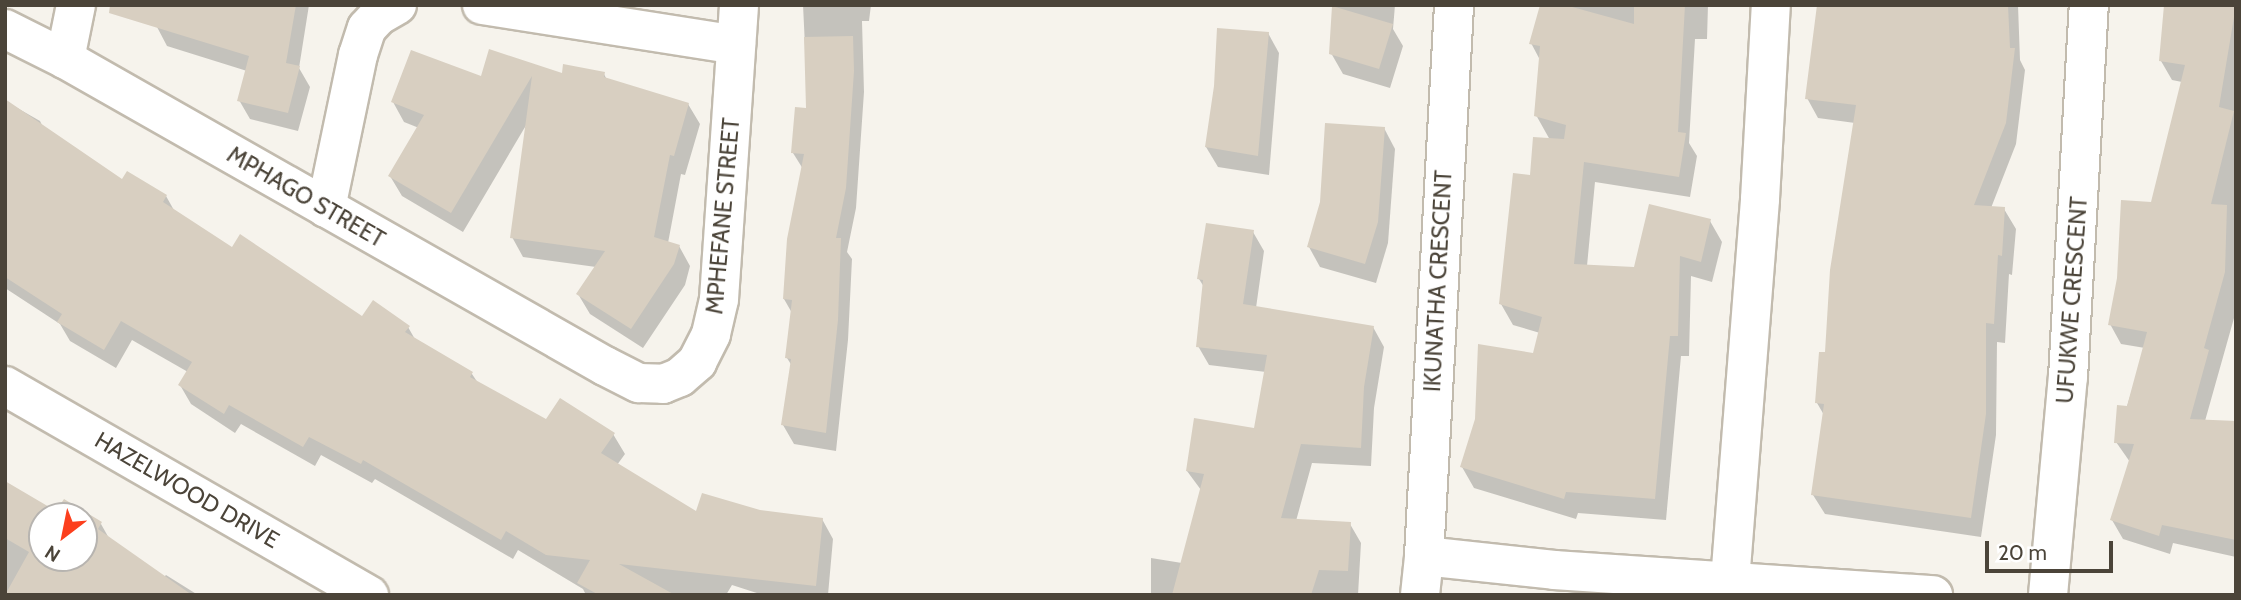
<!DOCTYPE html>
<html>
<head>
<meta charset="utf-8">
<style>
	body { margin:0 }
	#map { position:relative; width:2241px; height:600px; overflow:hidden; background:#f6f3ec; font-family:Cabin,sans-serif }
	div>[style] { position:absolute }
	.shadow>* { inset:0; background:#0003 }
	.building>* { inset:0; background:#d8cfc1 }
	.roads { filter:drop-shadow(2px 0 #c2bbae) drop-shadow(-2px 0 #c2bbae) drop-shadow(0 2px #c2bbae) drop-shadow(0 -2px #c2bbae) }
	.minor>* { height:38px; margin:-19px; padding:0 19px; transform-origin:19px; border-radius:19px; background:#fff }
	span { translate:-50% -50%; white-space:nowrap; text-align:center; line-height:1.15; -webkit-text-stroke:5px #fff; paint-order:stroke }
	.street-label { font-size:23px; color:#4b4439 }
	.frame { position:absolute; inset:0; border:7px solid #4b4439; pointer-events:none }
	.north { position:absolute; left:28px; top:502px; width:70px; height:70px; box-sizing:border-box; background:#fff; border:2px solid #b7b4b0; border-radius:50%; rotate:212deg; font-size:19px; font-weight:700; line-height:28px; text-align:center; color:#4b4439 }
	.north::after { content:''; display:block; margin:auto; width:24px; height:32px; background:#fc3f1d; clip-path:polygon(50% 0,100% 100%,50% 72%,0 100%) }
	.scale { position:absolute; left:1985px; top:541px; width:128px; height:32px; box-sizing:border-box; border:4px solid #4b4439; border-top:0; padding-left:9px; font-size:21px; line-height:24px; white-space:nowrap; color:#4b4439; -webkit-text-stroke:5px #fff; paint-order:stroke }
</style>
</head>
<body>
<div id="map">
	<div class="shadow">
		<div style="clip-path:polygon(163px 5px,309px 5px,299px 68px,310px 87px,298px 131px,250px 119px,239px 100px,247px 71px,167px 46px,157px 27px)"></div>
		<div style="clip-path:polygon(803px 5px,871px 5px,869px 21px,862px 21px,864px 92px,856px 208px,847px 252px,852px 259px,848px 340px,836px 451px,794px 444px,783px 425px,792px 366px,787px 358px,792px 313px,784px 299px,803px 169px,793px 153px,808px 109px)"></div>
		<div style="clip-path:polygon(1334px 5px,1395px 5px,1393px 29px,1403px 46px,1390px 88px,1343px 74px,1331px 53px)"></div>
		<div style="clip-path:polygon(1541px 5px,1708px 5px,1707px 39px,1695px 39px,1689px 143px,1697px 156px,1690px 197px,1595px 182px,1587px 266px,1635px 269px,1710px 221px,1722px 242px,1712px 282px,1691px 276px,1689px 356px,1681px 356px,1666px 520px,1578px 513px,1576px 519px,1474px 488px,1462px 467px,1534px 355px,1540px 333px,1513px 325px,1501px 304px,1531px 177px,1550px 140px,1536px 115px,1540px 60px,1531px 43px)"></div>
		<div style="clip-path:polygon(1845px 5px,2018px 5px,2020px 60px,2025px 70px,2016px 144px,1991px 208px,2004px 209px,2016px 229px,2012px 275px,2009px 274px,2005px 343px,1997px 342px,1996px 435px,1981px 537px,1825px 514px,1813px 495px,1824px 415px,1817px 403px,1826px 354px,1855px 123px,1818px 118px,1807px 98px)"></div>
		<div style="clip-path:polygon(2236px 5px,2236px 311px,2205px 421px,2236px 422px,2236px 557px,2173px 543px,2170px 554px,2123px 539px,2112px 520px,2130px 462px,2116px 442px,2145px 348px,2121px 344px,2110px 324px,2152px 204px,2182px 82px,2172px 80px,2161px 61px)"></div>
		<div style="clip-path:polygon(1268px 33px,1279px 53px,1269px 175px,1218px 167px,1206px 147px)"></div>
		<div style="clip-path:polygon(490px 51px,563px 75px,604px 74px,607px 80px,688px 104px,700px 124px,685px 175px,681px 174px,668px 243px,679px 246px,690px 266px,685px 285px,643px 348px,590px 314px,578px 294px,596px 267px,523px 257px,512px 237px,528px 122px,463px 232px,402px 196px,390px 176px,419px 128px,404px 122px,393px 102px,482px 78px)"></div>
		<div style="clip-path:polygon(5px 101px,40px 121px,43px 127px,123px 182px,166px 196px,175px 212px,233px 249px,362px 318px,408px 327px,416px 341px,472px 374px,478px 383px,547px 421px,613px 434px,625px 454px,617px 465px,698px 513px,759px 512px,822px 519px,833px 539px,828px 595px,763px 595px,732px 585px,726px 595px,586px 595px,583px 589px,518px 550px,513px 559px,375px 479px,372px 483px,321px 455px,315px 466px,241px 424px,235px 433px,191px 404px,180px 385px,188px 372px,132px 340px,116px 368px,70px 341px,60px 324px,5px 288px)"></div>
		<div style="clip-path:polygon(1384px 128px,1395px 149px,1388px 243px,1376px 283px,1320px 267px,1309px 247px)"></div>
		<div style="clip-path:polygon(1253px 232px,1264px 251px,1256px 308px,1373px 327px,1384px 347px,1374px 408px,1371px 466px,1312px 463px,1296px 521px,1350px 524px,1361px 543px,1358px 595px,1151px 595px,1151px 558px,1182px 563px,1201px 490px,1187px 471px,1255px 430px,1266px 372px,1209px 365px,1198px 346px,1204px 287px,1199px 279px)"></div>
		<div style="clip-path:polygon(evenodd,5px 483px,57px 513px,65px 501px,101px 524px,110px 540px,164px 577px,166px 575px,198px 595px,5px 595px,5px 483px,42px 516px,84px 516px,84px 558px,42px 558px,42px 516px)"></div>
	</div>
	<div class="building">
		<div style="clip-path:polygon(110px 5px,296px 5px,286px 63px,300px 66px,288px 113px,237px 101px,249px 56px,109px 13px)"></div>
		<div style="clip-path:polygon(1540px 5px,1565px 5px,1634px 24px,1634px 5px,1685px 5px,1678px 132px,1686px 133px,1679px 177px,1584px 162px,1574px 264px,1634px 267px,1649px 204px,1711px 219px,1701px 262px,1680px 256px,1678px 336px,1670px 336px,1655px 499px,1566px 492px,1564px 499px,1460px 467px,1475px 419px,1478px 344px,1533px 353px,1542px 317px,1499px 304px,1513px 173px,1530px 175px,1533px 137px,1564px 139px,1566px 125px,1534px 116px,1540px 46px,1529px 44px)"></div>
		<div style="clip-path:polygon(1817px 5px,2008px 5px,2010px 48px,2015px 48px,2006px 123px,1974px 205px,2005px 207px,2002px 256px,1998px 255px,1994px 324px,1986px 323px,1986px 414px,1971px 518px,1811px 495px,1824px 404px,1815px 403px,1819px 352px,1825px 352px,1830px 270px,1856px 105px,1805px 99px)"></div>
		<div style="clip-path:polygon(2164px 5px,2236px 5px,2219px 107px,2234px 111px,2211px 204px,2227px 205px,2225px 272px,2204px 348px,2209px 350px,2190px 419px,2236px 421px,2236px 540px,2162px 525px,2159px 536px,2110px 520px,2134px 444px,2114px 443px,2117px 405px,2127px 406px,2147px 332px,2108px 325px,2117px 278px,2121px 200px,2151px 202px,2185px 65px,2159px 61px)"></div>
		<div style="clip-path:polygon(1332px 6px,1393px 24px,1379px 69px,1329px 54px)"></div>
		<div style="clip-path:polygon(1217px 28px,1269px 32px,1258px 156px,1205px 147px,1214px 86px)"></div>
		<div style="clip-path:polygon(853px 36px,854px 71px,846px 188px,836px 238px,841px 238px,838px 320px,826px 433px,781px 425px,791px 359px,785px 358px,792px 300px,783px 299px,787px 239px,804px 154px,791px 153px,795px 107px,806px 108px,804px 37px)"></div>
		<div style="clip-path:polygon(489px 49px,562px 73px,563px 64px,605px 72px,604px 77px,689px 103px,674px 156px,670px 155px,654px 237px,680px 245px,674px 264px,631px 329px,576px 294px,605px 251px,510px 238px,532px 76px,451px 213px,388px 176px,424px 115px,391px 102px,411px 50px,481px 76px)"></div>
		<div style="clip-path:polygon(5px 99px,122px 179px,127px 171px,167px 195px,163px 202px,232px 247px,240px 234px,362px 316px,373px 300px,410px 326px,405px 332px,473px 372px,470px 377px,546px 419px,560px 398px,615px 433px,601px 453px,696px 511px,702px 493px,760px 510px,823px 518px,816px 586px,619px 564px,675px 595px,599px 595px,577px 583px,590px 560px,546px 555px,506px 531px,501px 540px,363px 460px,361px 464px,309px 437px,303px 447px,229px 405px,224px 414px,178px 385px,192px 362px,121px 321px,104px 350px,57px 322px,62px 314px,5px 277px)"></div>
		<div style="clip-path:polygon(1325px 123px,1385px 127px,1378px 222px,1365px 264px,1307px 247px,1320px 202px)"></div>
		<div style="clip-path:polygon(1206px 223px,1254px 230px,1243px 304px,1374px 326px,1364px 387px,1361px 448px,1301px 444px,1281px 518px,1351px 522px,1348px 571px,1319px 570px,1311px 595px,1172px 595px,1204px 474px,1186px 471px,1194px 418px,1254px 428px,1267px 355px,1196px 347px,1203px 280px,1197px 279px)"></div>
		<div style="clip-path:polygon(evenodd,5px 481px,56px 511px,64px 499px,102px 522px,98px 529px,192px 595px,5px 595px,29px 552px,5px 538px,5px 481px,42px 516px,84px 516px,84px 558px,42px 558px,42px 516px)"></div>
	</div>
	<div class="roads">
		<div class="minor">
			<div style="left:482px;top:5px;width:257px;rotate:8.9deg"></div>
			<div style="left:5px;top:29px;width:67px;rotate:26.6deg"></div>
			<div style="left:65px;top:59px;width:621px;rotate:29.62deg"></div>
			<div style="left:605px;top:366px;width:38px;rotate:27deg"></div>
			<div style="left:639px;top:383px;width:24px;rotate:2deg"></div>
			<div style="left:663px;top:384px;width:18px;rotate:-22deg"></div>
			<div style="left:680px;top:377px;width:23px;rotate:-41deg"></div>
			<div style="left:697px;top:362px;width:31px;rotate:-63deg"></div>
			<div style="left:711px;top:334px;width:36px;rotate:-77deg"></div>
			<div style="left:719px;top:299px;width:295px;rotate:-86.1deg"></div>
			<div style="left:65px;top:59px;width:55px;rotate:-78.5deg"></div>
			<div style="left:326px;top:208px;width:156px;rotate:-78.2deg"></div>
			<div style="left:358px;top:55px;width:28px;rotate:-72deg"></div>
			<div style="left:367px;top:28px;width:16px;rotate:-47deg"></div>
			<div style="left:378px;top:16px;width:22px;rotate:-30deg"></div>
			<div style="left:5px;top:386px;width:420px;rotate:29.9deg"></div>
			<div style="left:1424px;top:556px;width:131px;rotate:6.1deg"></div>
			<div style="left:1554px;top:570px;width:380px;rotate:3.8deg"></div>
			<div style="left:1730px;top:581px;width:383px;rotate:-85.5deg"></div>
			<div style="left:1760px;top:199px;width:194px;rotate:-86.8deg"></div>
			<div style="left:1420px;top:595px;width:39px;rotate:-84deg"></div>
			<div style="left:1424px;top:556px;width:552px;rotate:-86.88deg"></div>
			<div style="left:2048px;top:595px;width:219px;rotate:-84.8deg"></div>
			<div style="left:2068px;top:377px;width:373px;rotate:-86.8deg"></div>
		</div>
	</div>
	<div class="street-label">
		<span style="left:306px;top:197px;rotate:30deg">MPHAGO STREET</span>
		<span style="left:723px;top:216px;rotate:-85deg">MPHEFANE STREET</span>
		<span style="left:1438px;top:281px;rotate:-87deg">IKUNATHA CRESCENT</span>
		<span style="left:2072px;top:300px;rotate:-86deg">UFUKWE CRESCENT</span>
		<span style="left:187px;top:490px;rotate:30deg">HAZELWOOD DRIVE</span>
	</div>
	<div class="frame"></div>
	<div class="north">N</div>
	<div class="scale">20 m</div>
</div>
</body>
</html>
